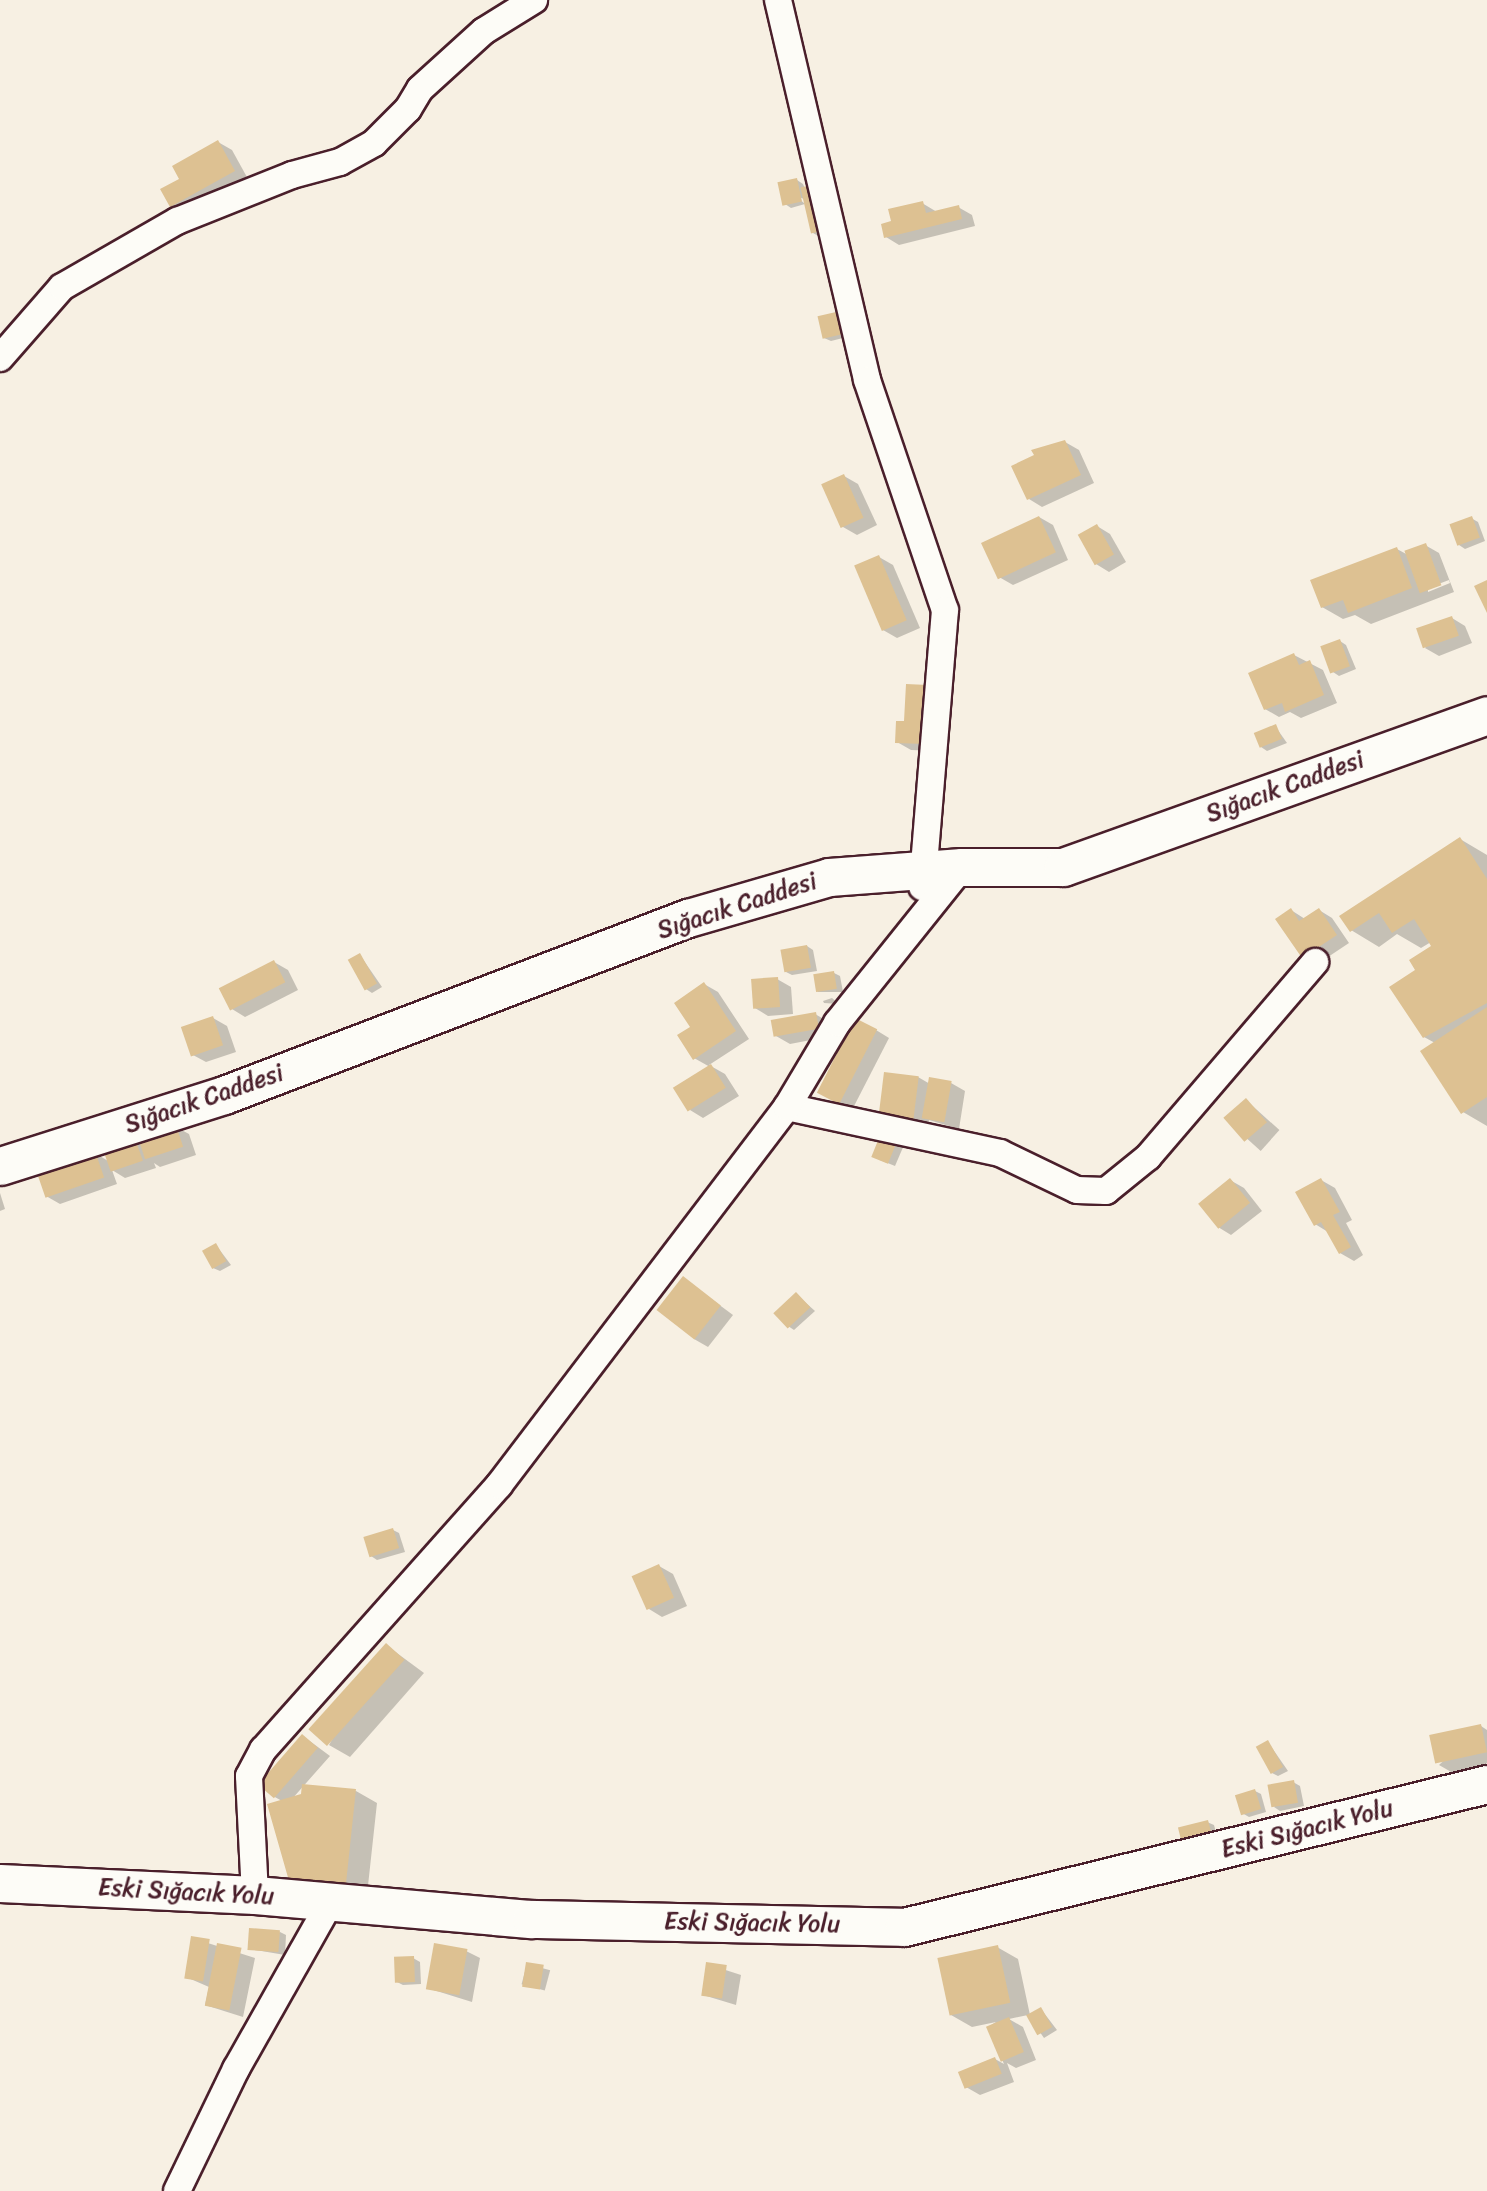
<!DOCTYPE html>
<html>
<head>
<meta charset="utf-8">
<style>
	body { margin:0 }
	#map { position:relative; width:1487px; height:2191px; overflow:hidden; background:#f7f0e3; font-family:Sriracha,sans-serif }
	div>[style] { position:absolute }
	.shadow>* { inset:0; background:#0003; transform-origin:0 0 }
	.building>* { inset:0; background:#ddc192; transform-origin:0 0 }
	.roads { filter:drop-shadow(2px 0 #4a1f2b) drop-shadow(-2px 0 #4a1f2b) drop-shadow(0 2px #4a1f2b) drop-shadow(0 -2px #4a1f2b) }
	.street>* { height:26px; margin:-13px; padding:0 13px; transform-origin:13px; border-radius:13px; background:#fdfcf7 }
	.secondary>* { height:37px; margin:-18.5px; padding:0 18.5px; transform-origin:18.5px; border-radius:18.5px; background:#fdfcf7 }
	span { translate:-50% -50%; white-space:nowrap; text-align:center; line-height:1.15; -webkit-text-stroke:6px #fdfcf7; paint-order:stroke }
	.street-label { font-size:24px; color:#4a1f2b }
</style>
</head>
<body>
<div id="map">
	<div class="shadow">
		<div style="clip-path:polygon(218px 142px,232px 150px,248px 179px,185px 214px,171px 206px)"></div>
		<div style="clip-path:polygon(797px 180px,803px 184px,827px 241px,813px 233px,806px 200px,795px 195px,805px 204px,791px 208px,785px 204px)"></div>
		<div style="clip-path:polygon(922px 203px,937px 212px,958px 207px,972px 215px,975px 226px,899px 245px,886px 237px,894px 223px)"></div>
		<div style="clip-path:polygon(836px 313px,842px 317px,847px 337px,831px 341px,824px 338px)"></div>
		<div style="clip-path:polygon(1065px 442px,1079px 450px,1094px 483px,1042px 507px,1029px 499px)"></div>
		<div style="clip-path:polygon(844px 476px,858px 484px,877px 525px,857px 535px,843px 527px)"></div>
		<div style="clip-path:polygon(1039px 517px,1053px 525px,1068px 560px,1013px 585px,999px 577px)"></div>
		<div style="clip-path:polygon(1471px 518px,1478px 522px,1485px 541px,1465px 549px,1459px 545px)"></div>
		<div style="clip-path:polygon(1097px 526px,1110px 534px,1126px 562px,1109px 572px,1096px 564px)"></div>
		<div style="clip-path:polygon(evenodd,1425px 545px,1439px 553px,1454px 592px,1371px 624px,1355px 615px,1343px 619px,1322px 607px,1397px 549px,1408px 555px,1425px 545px,1449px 580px,1450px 583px,1428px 592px,1428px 588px,1449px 580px)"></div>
		<div style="clip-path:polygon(879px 557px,893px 565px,920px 628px,897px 638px,883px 630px)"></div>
		<div style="clip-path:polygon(1452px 618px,1465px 626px,1472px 643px,1439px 656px,1425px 648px)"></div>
		<div style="clip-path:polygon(1340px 641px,1346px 645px,1356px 669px,1339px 676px,1333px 672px)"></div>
		<div style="clip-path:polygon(1294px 655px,1323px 670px,1337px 703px,1301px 718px,1290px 712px,1279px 717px,1265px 709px)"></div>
		<div style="clip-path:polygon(906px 723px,939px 751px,911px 750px,897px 742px)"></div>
		<div style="clip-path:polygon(1275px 726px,1287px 743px,1267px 751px,1261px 747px)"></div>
		<div style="clip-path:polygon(1460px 839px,1487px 855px,1487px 1126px,1463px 1112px,1435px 1043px,1424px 1037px,1417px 970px,1434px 946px,1431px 942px,1421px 948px,1397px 934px,1379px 947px,1351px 930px)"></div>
		<div style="clip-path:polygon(1291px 910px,1305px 919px,1319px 910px,1332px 918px,1349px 943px,1316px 965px)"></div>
		<div style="clip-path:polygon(807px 946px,813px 950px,817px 971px,792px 975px,786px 972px)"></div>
		<div style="clip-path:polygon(360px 955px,382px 987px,372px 993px,366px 989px)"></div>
		<div style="clip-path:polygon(274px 962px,288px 970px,298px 990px,245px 1017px,232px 1009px)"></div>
		<div style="clip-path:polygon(834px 973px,840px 976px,843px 992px,817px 992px)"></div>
		<div style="clip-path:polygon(777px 979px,791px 987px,793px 1014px,768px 1016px,755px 1008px)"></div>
		<div style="clip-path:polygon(704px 984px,718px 992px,749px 1039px,709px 1065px,725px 1074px,739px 1096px,703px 1118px,690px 1110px,710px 1067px,694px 1058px)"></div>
		<div style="clip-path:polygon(832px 998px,839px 1004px,824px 1003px,823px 1001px)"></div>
		<div style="clip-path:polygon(815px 1014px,829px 1022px,832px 1036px,790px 1044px,776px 1036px)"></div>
		<div style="clip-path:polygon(213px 1018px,227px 1026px,236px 1052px,206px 1062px,193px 1055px)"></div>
		<div style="clip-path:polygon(876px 1030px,889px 1038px,852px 1110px,833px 1101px)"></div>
		<div style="clip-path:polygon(918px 1077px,930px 1084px,951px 1083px,965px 1091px,959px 1129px,929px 1120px,928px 1126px,895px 1123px)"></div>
		<div style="left:1246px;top:1100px;width:45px;height:28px;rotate:42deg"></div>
		<div style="clip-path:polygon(176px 1127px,189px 1134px,196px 1155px,160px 1167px,154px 1163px,156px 1168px,125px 1178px,112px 1170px,117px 1184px,60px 1204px,46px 1196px,95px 1153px,108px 1161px,135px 1140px,142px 1144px)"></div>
		<div style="clip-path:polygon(897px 1141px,904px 1145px,895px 1166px,880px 1160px)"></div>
		<div style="clip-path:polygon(1230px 1180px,1244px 1188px,1262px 1211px,1231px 1235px,1218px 1227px)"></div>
		<div style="clip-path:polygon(1321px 1180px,1335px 1188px,1352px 1220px,1346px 1223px,1363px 1255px,1354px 1261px,1340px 1253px,1328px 1232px,1315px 1224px)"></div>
		<div style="clip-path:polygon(0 1193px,5px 1209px,0 1211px)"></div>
		<div style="clip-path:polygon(216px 1245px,231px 1265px,220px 1271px,213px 1268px)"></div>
		<div style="clip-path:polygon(683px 1278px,733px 1315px,708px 1347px,694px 1339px)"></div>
		<div style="clip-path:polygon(796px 1294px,815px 1311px,794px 1330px,788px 1326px)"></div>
		<div style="clip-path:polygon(393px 1530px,399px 1533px,405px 1552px,377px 1560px,371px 1556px)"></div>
		<div style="clip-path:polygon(659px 1566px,673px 1574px,687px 1606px,662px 1617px,649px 1609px)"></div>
		<div style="clip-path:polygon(386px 1645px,424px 1673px,350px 1757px,329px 1745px)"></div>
		<div style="clip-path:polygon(1481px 1726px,1487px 1730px,1487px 1763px,1453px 1773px,1439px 1765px)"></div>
		<div style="clip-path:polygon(303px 1736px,330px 1756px,292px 1799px,356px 1791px,377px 1803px,366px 1904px,314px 1899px,282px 1801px,273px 1796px)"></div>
		<div style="clip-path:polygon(1268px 1742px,1288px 1771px,1278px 1776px,1272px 1773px)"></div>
		<div style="clip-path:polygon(1293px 1782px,1300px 1786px,1304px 1806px,1280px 1811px,1274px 1807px)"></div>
		<div style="clip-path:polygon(1255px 1791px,1261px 1794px,1266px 1812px,1249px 1817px,1242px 1813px)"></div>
		<div style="clip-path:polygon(1207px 1822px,1214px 1825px,1218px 1840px,1180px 1829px)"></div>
		<div style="clip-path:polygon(280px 1932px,286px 1935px,285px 1955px,249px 1949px)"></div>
		<div style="clip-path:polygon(192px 1938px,255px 1958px,243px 2017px,205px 2005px,209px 1987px,186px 1977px)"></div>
		<div style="clip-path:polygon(997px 1947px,1018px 1959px,1030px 2015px,1041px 2009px,1057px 2030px,1044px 2038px,1028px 2015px,1009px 2019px,1023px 2027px,1036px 2060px,1016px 2068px,1007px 2063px,1014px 2082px,980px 2095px,966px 2087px,995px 2059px,1004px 2064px,988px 2027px,996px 2022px,972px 2027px,951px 2015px)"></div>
		<div style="clip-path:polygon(466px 1951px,480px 1958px,472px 2002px,427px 1988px)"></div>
		<div style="clip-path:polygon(413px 1958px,420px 1962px,421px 1984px,403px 1985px,397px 1982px)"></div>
		<div style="left:527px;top:1964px;width:24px;height:21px;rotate:15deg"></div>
		<div style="clip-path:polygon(707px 1964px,741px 1975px,736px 2005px,703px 1995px)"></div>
	</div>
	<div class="building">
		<div style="clip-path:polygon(218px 140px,235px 171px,170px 207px,160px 189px,179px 179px,172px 166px)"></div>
		<div style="left:797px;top:178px;width:24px;height:20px;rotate:78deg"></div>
		<div style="left:816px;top:184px;width:47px;height:16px;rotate:77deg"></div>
		<div style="clip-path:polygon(923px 201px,926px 213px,959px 205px,962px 219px,884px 238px,881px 224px,891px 221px,888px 209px)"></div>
		<div style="left:836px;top:312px;width:23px;height:19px;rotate:77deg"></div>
		<div style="clip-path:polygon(1065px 440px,1081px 475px,1027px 500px,1011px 466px,1034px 455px,1031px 450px)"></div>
		<div style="left:844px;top:474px;width:48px;height:25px;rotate:66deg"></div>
		<div style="left:1039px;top:516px;width:40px;height:64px;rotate:65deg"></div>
		<div style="left:1472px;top:516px;width:23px;height:24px;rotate:70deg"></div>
		<div style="left:1097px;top:524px;width:35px;height:22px;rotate:61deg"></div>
		<div style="left:1426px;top:543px;width:45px;height:23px;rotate:70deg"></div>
		<div style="clip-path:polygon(1397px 547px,1412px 588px,1348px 613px,1343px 600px,1321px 608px,1310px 580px)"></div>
		<div style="left:879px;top:555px;width:71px;height:27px;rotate:67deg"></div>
		<div style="clip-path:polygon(1487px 580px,1487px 613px,1474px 586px)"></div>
		<div style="left:1452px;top:616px;width:21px;height:38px;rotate:71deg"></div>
		<div style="left:1340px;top:639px;width:29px;height:21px;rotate:70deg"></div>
		<div style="clip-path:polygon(1294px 653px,1299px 665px,1310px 660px,1324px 695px,1285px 712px,1282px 703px,1264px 710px,1248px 673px)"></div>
		<div style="clip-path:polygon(906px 684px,928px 685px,925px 744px,895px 743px,896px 721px,904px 721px)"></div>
		<div style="left:1276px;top:724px;width:16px;height:24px;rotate:68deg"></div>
		<div style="clip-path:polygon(1460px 837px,1487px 879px,1487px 1003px,1423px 1038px,1389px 987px,1415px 970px,1409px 960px,1431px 946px,1414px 919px,1392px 933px,1379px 913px,1350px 932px,1339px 916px)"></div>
		<div style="clip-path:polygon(1291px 908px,1299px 921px,1319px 908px,1337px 935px,1302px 958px,1275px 919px)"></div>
		<div style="left:807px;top:945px;width:23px;height:27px;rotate:80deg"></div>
		<div style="left:360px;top:953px;width:35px;height:14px;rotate:61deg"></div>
		<div style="left:274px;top:960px;width:25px;height:62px;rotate:63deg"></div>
		<div style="left:834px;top:971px;width:18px;height:21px;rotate:81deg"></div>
		<div style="left:778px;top:977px;width:30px;height:27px;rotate:86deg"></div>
		<div style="clip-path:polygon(704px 982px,736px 1031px,693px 1060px,677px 1035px,690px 1027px,674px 1003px)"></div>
		<div style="clip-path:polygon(1487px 1007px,1487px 1097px,1461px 1114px,1420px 1051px)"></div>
		<div style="left:816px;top:1012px;width:17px;height:46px;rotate:80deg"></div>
		<div style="left:213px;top:1016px;width:31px;height:34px;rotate:71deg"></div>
		<div style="left:855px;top:1018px;width:25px;height:84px;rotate:27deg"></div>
		<div style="left:711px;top:1064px;width:28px;height:45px;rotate:58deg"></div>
		<div style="left:884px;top:1072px;width:35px;height:44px;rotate:7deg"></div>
		<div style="left:929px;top:1077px;width:23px;height:42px;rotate:10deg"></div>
		<div style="left:1246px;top:1098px;width:32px;height:30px;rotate:49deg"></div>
		<div style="left:176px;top:1125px;width:23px;height:40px;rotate:72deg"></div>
		<div style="left:881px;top:1133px;width:18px;height:26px;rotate:22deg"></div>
		<div style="left:135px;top:1138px;width:24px;height:34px;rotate:71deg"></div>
		<div style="left:95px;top:1151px;width:28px;height:62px;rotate:71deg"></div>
		<div style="left:1230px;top:1178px;width:32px;height:41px;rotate:51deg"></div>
		<div style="clip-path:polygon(1321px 1178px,1340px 1212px,1333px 1215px,1351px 1247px,1339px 1254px,1321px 1222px,1314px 1226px,1295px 1192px)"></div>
		<div style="left:216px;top:1243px;width:21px;height:16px;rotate:61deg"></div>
		<div style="left:683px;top:1276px;width:48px;height:43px;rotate:38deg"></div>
		<div style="left:796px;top:1292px;width:21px;height:31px;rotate:47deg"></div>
		<div style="left:393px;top:1528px;width:21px;height:31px;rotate:73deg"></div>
		<div style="left:659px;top:1564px;width:37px;height:30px;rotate:66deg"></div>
		<div style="left:386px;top:1643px;width:25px;height:116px;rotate:42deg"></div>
		<div style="left:1481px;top:1724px;width:29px;height:53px;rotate:78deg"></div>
		<div style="left:302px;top:1734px;width:21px;height:67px;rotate:41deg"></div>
		<div style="left:1268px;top:1740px;width:31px;height:14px;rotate:61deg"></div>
		<div style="left:1294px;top:1780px;width:23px;height:27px;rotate:80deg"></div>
		<div style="clip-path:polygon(302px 1784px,356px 1789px,345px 1893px,291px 1888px,267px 1804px,301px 1794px)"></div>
		<div style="left:1255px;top:1789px;width:21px;height:21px;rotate:73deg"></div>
		<div style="left:1208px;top:1820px;width:16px;height:31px;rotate:76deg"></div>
		<div style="left:249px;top:1928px;width:31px;height:22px;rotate:4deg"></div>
		<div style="left:191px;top:1936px;width:19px;height:43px;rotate:9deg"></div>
		<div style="left:217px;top:1943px;width:25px;height:64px;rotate:11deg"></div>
		<div style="left:434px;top:1943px;width:34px;height:47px;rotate:10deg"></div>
		<div style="left:998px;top:1945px;width:59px;height:62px;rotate:78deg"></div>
		<div style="left:414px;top:1956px;width:26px;height:20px;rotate:88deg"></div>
		<div style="left:526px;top:1962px;width:18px;height:25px;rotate:9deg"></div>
		<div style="left:706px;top:1962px;width:21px;height:34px;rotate:8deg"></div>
		<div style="left:1041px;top:2007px;width:23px;height:17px;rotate:61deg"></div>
		<div style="left:1009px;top:2017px;width:38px;height:25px;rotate:67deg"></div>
		<div style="left:995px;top:2057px;width:18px;height:40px;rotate:68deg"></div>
	</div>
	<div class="roads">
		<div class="street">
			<div style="left:778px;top:0;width:390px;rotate:76.8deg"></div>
			<div style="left:867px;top:380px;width:243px;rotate:71.3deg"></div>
			<div style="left:945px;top:610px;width:278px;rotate:94.7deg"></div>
			<div style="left:0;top:358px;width:94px;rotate:-48.9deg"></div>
			<div style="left:62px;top:287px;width:133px;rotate:-29.9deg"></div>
			<div style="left:177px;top:221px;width:124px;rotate:-21.8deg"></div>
			<div style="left:292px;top:175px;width:50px;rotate:-15.2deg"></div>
			<div style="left:340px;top:162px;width:39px;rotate:-29deg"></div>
			<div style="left:374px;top:143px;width:48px;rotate:-45deg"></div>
			<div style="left:408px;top:109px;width:23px;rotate:-59deg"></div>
			<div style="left:420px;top:89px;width:86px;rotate:-42.2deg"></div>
			<div style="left:484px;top:31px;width:59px;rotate:-31.8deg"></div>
			<div style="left:787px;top:1107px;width:218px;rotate:12.2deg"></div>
			<div style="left:1000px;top:1153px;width:85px;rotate:25.7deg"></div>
			<div style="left:1077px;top:1190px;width:29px;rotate:2deg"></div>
			<div style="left:1106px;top:1191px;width:54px;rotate:-39deg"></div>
			<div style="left:1148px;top:1157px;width:257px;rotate:-49.4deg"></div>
			<div style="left:255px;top:1895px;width:119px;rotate:-92.9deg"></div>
			<div style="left:249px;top:1776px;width:30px;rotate:-62deg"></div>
			<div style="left:263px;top:1750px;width:355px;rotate:-48.3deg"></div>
			<div style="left:499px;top:1485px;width:475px;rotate:-52.7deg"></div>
			<div style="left:787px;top:1107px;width:98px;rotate:-59.2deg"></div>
			<div style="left:837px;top:1023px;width:200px;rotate:-51.3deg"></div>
			<div style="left:177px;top:2191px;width:136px;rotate:-64.2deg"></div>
			<div style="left:236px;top:2069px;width:193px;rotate:-60.5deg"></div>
		</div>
		<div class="secondary">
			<div style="left:0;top:1166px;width:235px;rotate:-17.6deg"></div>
			<div style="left:224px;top:1095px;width:497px;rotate:-20.9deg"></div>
			<div style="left:688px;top:918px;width:147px;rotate:-16.2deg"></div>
			<div style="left:829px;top:877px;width:133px;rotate:-4.3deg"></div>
			<div style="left:962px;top:867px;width:101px"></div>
			<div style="left:1063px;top:867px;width:450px;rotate:-19.7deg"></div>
			<div style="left:0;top:1883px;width:255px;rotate:2.7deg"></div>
			<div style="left:255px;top:1895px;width:278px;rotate:5deg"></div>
			<div style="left:532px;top:1919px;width:372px;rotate:1.2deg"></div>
			<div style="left:904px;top:1927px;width:600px;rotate:-13.78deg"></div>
		</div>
	</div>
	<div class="street-label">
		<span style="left:1285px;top:787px;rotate:-20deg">Sığacık Caddesi</span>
		<span style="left:737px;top:906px;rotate:-18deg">Sığacık Caddesi</span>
		<span style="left:204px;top:1099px;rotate:-19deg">Sığacık Caddesi</span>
		<span style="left:1307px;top:1829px;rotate:-14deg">Eski Sığacık Yolu</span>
		<span style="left:186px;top:1892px;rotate:3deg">Eski Sığacık Yolu</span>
		<span style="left:752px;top:1923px;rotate:1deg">Eski Sığacık Yolu</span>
	</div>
</div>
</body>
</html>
